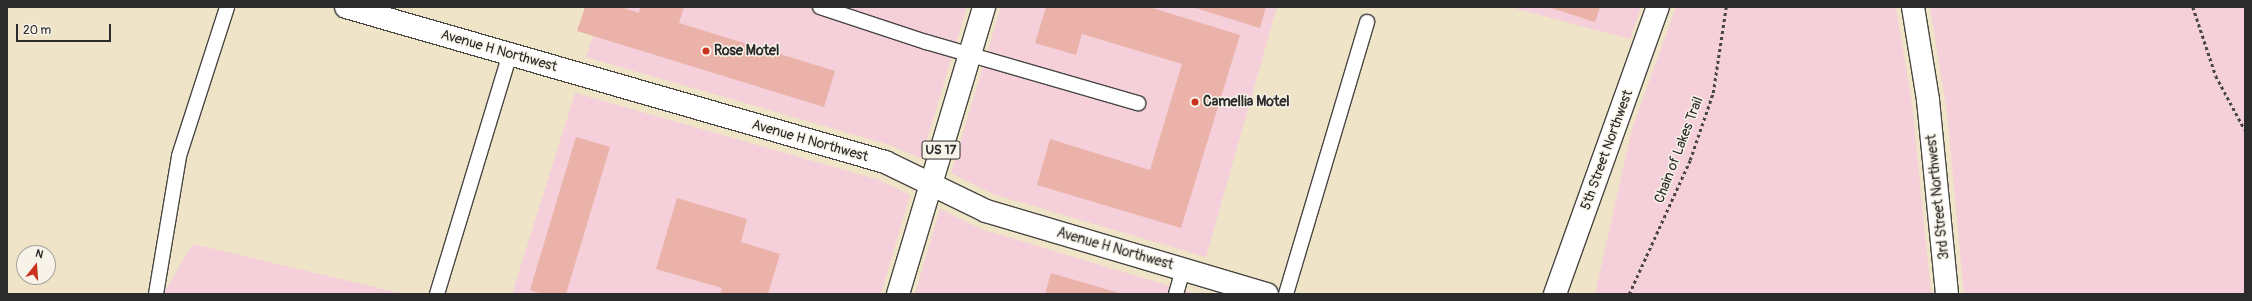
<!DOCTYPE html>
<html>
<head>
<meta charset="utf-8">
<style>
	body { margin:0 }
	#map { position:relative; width:2252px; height:301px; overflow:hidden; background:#efe4c7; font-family:Pangolin,sans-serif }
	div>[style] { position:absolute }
	.built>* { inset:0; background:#f5cfd9 }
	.building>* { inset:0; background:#eab2a9 }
	.path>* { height:2.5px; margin-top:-1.25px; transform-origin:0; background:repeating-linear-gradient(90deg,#484742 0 3px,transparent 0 6px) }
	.roads { filter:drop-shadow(1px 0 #484742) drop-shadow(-1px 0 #484742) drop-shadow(0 1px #484742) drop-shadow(0 -1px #484742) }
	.lane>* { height:14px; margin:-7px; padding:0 7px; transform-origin:7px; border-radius:7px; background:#fff }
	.street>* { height:22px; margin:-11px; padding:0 11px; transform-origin:11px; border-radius:11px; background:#fff }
	.highway>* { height:22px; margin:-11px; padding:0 11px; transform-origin:11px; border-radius:11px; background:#fff }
	.dots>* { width:11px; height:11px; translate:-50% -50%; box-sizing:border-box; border:2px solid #f7f3e8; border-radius:50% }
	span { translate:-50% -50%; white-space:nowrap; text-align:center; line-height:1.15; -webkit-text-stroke:3px #f7f3e8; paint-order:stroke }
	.shield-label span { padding:1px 3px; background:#f7f3e8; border:1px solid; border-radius:3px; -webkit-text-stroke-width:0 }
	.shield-label { font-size:13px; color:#2b2b2b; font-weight:700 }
	.street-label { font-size:14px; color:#2b2b2b }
	.poi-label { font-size:14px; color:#2b2b2b; font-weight:700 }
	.left { translate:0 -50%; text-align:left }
	.frame { position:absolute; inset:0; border:8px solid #2b2b2b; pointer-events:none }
	.north { position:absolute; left:16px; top:245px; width:40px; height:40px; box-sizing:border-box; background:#f7f3e8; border:1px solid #a5a39c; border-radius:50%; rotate:17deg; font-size:11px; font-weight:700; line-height:16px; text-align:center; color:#2b2b2b }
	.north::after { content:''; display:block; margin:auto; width:14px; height:18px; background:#c8321e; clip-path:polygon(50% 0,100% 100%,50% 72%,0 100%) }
	.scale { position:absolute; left:16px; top:24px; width:95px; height:18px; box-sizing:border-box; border:2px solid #2b2b2b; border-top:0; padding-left:5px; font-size:12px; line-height:14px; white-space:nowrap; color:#2b2b2b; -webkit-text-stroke:3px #f7f3e8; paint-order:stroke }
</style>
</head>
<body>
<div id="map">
	<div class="built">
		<div style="clip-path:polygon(602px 7px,967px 7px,921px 159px,890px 145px,586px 57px)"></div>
		<div style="clip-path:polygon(1001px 7px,1277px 7px,1206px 257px,993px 194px,951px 173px)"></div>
		<div style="clip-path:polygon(1510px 7px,1641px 7px,1630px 39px)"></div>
		<div style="clip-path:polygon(1676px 7px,1896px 7px,1912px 104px,1931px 294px,1595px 294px,1632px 129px)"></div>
		<div style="clip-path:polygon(1930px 7px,2245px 7px,2245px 294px,1964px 294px,1947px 113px)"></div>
		<div style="clip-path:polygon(575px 93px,879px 180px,910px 195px,881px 294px,512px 294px)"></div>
		<div style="clip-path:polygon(940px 209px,981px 229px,1196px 294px,915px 294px)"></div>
		<div style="clip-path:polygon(193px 244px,404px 294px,163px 294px)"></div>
	</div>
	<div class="building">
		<div style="clip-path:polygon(585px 7px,621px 7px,639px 13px,640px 7px,684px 7px,679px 23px,835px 71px,824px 107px,577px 31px)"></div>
		<div style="clip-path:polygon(1046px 7px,1149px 7px,1240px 35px,1181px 228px,1037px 185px,1050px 139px,1150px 170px,1182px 64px,1082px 34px,1076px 55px,1035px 43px)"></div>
		<div style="clip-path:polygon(1192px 7px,1266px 7px,1260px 28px)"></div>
		<div style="clip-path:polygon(1548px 7px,1600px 7px,1595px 22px)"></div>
		<div style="clip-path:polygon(576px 137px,610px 147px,566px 294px,542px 294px,530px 290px)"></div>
		<div style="clip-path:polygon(677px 198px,747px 219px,741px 242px,780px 254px,768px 294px,720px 294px,722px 288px,656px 269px)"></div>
		<div style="clip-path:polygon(1051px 273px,1119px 293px,1119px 294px,1045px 294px)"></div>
	</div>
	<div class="path">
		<div style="left:2193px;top:7px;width:73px;rotate:71.6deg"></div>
		<div style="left:2216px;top:76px;width:61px;rotate:61.8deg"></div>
		<div style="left:1629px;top:294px;width:147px;rotate:-65.5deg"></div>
		<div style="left:1690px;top:160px;width:71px;rotate:-71.1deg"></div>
		<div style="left:1713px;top:93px;width:87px;rotate:-81.4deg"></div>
	</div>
	<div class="roads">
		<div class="lane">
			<div style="left:820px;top:7px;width:112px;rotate:18.3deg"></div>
			<div style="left:926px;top:42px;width:221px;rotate:16.1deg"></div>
			<div style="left:156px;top:294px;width:140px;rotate:-80.5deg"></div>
			<div style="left:179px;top:156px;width:157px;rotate:-72.1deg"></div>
			<div style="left:437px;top:294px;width:251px;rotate:-73.1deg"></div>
			<div style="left:1176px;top:294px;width:26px;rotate:-74deg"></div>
			<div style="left:1286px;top:294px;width:284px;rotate:-73.4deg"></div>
		</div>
		<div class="street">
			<div style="left:346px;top:7px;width:561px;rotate:16.04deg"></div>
			<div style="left:885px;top:162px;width:112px;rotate:25.9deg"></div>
			<div style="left:986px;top:211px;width:293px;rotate:16.5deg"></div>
			<div style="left:1913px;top:7px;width:94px;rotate:80.8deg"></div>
			<div style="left:1928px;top:100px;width:195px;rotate:84.4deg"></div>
			<div style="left:1555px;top:294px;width:305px;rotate:-70.3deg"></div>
		</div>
		<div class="highway">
			<div style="left:898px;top:294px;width:300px;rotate:-73.3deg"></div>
		</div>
	</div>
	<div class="dots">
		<div style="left:706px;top:51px;background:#c8321e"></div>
		<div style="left:1195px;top:102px;background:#c8321e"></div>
	</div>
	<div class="shield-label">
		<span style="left:941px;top:150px">US 17</span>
	</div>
	<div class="street-label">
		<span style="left:499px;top:51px;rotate:16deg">Avenue H Northwest</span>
		<span style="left:810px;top:141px;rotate:16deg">Avenue H Northwest</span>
		<span style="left:1607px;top:150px;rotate:-70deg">5th Street Northwest</span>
		<span style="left:1679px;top:150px;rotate:-69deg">Chain of Lakes Trail</span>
		<span style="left:1938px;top:197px;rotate:-96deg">3rd Street Northwest</span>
		<span style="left:1115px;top:249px;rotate:16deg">Avenue H Northwest</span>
	</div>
	<div class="poi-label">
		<span class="left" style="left:714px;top:51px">Rose Motel</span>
		<span class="left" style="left:1203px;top:102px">Camellia Motel</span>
	</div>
	<div class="frame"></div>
	<div class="north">N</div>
	<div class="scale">20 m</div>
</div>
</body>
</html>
